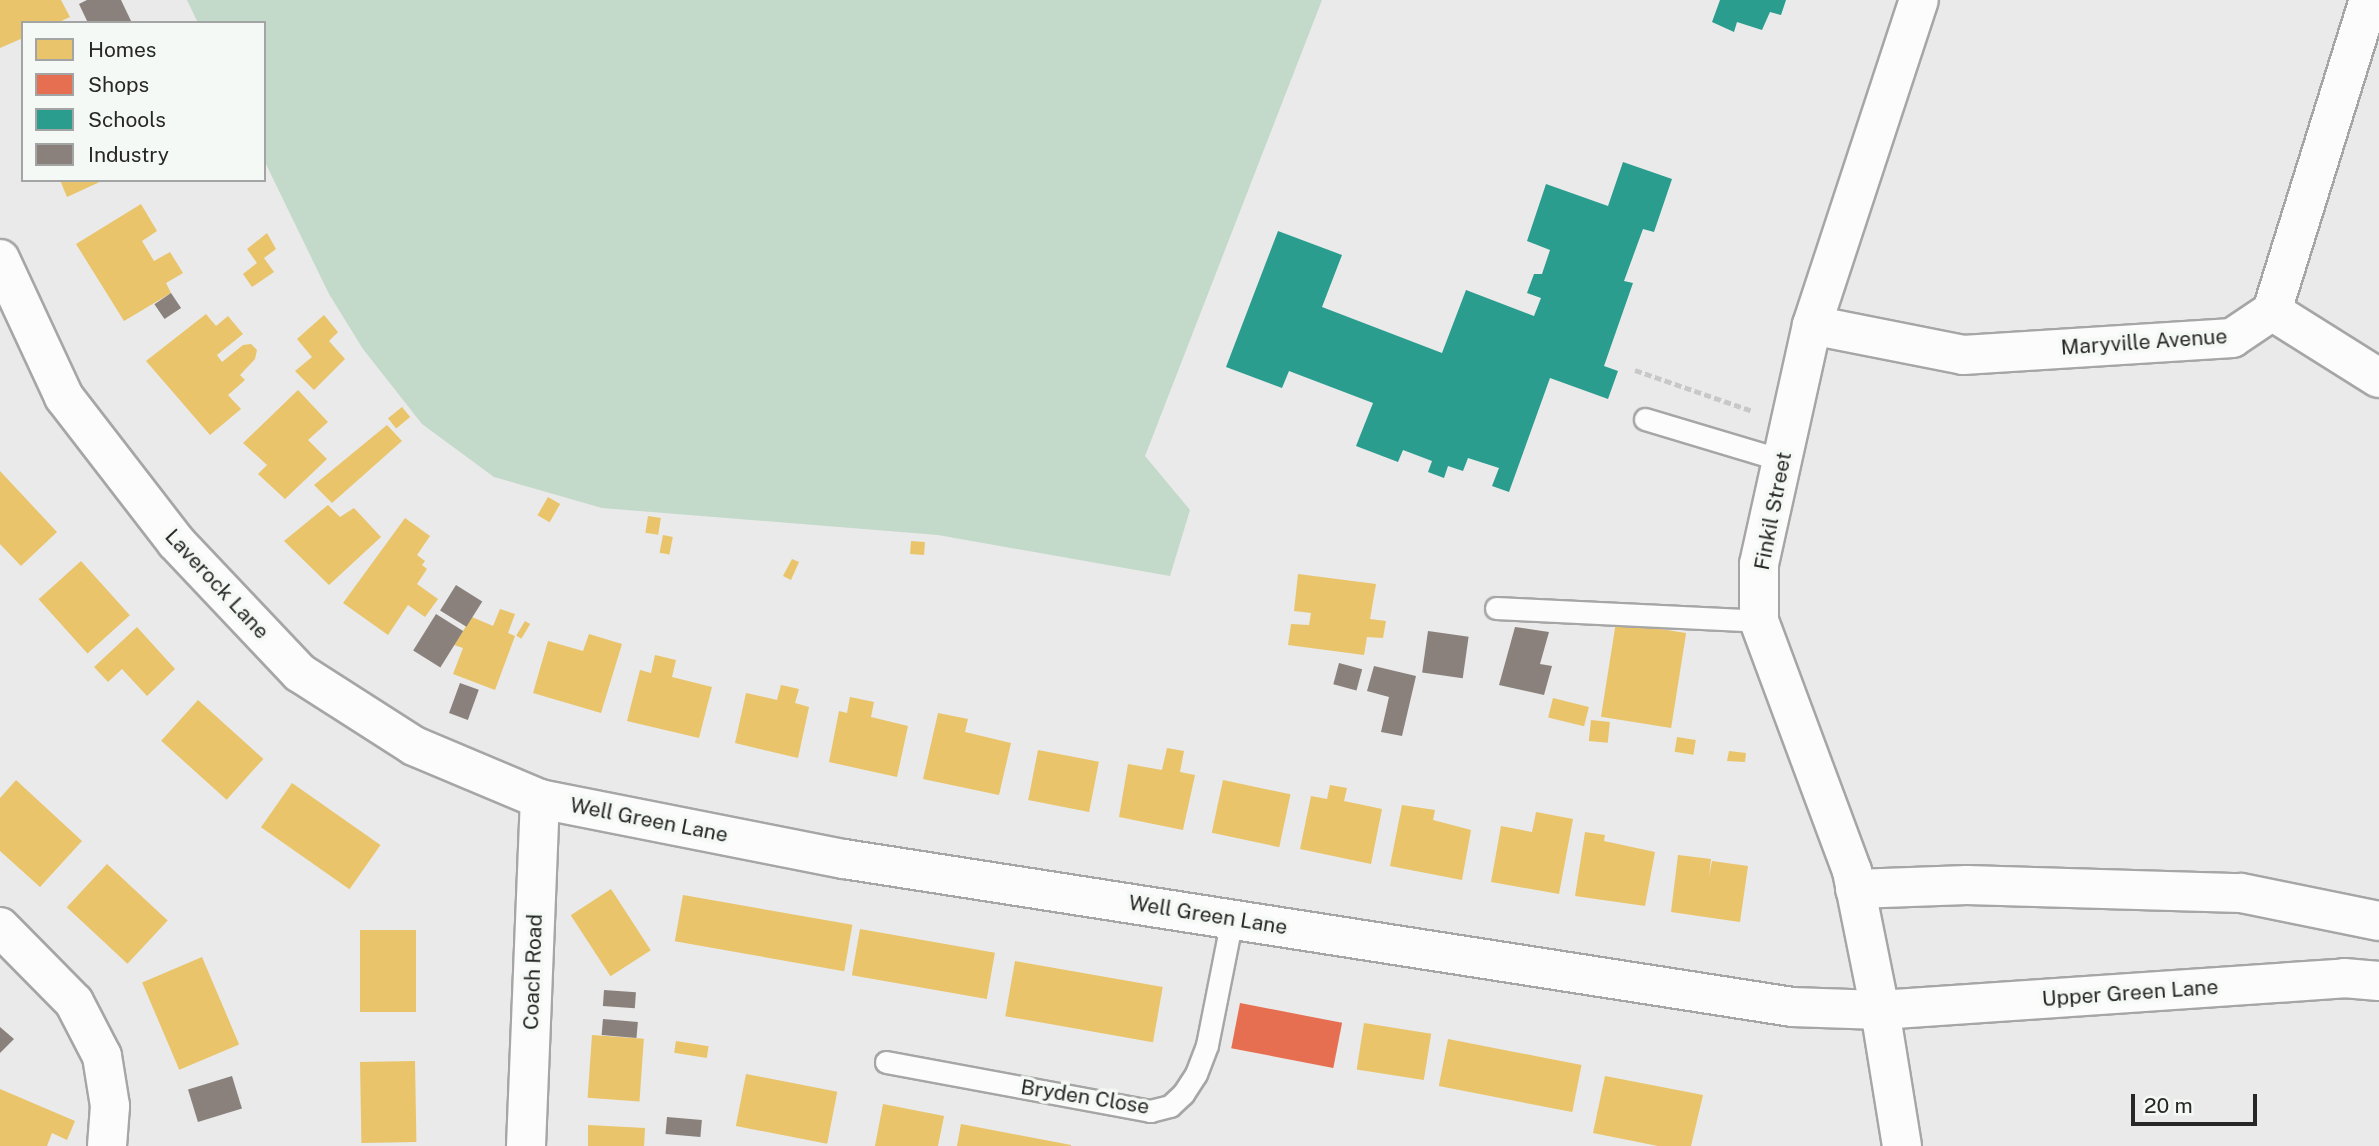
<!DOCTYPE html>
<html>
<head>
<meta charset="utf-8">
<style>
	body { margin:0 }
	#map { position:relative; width:2379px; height:1146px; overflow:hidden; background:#e9eae9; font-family:"Public Sans",sans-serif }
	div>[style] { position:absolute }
	.green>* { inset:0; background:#c3d9c9 }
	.homes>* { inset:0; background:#e9c46a; transform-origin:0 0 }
	.shops>* { inset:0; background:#e76f51; transform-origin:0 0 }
	.schools>* { inset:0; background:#2a9d8f }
	.industry>* { inset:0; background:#8a817c; transform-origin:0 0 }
	.path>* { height:4.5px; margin-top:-2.25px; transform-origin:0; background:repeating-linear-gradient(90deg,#c7c8c7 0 7px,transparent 0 10.5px) }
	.roads { filter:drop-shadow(2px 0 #a5a6a5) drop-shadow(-2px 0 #a5a6a5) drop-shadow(0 2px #a5a6a5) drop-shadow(0 -2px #a5a6a5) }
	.service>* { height:21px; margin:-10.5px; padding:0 10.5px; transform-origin:10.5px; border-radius:10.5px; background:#fcfcfc }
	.minor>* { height:38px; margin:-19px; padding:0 19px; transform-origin:19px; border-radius:19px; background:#fcfcfc }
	span { translate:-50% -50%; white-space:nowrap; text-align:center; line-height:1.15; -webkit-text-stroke:7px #f5f9f6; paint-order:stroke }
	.street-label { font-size:21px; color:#262726 }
	.legend { position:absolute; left:21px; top:21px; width:245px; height:161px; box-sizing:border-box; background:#f5f9f6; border:2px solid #a2a5a3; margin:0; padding:9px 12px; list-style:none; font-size:21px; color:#262726 }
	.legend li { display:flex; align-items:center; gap:14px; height:35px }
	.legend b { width:35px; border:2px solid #a2a5a3 }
	.scale { position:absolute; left:2131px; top:1094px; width:126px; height:32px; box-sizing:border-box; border:4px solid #262726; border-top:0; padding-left:9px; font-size:21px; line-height:24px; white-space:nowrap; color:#262726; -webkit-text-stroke:5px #f5f9f6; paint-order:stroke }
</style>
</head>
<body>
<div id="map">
	<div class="green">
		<div style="clip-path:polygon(187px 0,1322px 0,1145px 456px,1190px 510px,1170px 576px,938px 535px,602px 508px,494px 477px,422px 424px,363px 349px,329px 294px,264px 160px,264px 23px,198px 23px)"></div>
	</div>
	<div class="homes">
		<div style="clip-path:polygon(0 0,61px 0,70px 17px,57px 23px,23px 23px,23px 38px,0 48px)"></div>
		<div style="clip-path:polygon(60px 180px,104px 180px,67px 197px)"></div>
		<div style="clip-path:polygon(141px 204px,157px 231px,142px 241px,154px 261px,170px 252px,183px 273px,166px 283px,171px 293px,124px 321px,76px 244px)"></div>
		<div style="clip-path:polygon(267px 233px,276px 249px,264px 258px,274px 272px,252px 287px,243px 274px,257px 263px,247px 249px)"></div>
		<div style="clip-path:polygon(206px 314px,216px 326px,228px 316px,243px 334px,217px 355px,222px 362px,243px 345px,251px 344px,257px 350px,255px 359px,240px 375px,245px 380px,228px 395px,241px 409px,210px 435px,146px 361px)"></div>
		<div style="clip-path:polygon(324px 315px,338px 332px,329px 341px,345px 359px,314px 390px,295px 371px,312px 357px,297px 339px)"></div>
		<div style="clip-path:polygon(298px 390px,328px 422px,308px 440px,327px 459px,285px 499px,258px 474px,267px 465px,243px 443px)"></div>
		<div style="left:402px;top:407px;width:13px;height:18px;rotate:51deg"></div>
		<div style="clip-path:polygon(387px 425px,402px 441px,332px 503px,314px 485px)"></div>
		<div style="clip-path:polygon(0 471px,57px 532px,21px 566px,0 544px)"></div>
		<div style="left:548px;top:497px;width:14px;height:21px;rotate:30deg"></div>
		<div style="clip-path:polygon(328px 505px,340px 517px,354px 508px,381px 537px,329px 585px,284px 541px)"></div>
		<div style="left:648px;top:516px;width:13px;height:17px;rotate:9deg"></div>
		<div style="clip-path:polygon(405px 518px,430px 536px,417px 555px,425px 561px,422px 565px,427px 569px,417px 584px,438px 599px,425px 617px,408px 605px,388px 635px,343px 603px)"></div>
		<div style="left:663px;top:535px;width:10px;height:18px;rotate:11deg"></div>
		<div style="left:911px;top:541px;width:14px;height:13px;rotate:4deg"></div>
		<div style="clip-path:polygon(792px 559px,799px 562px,791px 580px,783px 576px)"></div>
		<div style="left:81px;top:561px;width:73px;height:57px;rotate:48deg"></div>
		<div style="clip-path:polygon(1298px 574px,1376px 584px,1370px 619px,1386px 621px,1383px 638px,1367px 637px,1364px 655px,1288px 645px,1291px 624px,1309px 625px,1311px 613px,1294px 611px)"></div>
		<div style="clip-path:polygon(500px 609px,515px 614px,508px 633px,515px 636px,495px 690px,453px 674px,463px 648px,454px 645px,472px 617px,493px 626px)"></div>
		<div style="left:525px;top:621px;width:6px;height:17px;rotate:31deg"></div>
		<div style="left:1616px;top:622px;width:71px;height:96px;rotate:9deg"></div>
		<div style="clip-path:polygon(137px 627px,175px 669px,147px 696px,122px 669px,108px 682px,94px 667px)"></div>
		<div style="clip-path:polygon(589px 634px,622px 644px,601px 713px,533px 693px,548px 641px,583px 651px)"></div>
		<div style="clip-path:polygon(655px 655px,676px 660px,672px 677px,712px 687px,699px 738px,627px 721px,640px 670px,651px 673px)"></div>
		<div style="clip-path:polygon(781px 685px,799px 689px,795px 703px,809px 707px,798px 758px,735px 743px,746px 693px,777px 700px)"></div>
		<div style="clip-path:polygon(850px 697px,874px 702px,871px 717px,908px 726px,897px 777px,829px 762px,839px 711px,847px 713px)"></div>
		<div style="left:1553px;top:698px;width:37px;height:20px;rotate:14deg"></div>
		<div style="left:198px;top:700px;width:88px;height:55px;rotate:42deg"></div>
		<div style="clip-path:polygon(938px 713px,968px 719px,965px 732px,1011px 743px,999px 795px,923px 779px)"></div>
		<div style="left:1591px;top:720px;width:19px;height:21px;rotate:6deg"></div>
		<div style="left:1677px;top:737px;width:19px;height:15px;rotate:9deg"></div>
		<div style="clip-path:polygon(1167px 748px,1184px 751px,1180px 772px,1195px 775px,1183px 830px,1119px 817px,1128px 764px,1162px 770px)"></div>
		<div style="left:1038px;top:750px;width:62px;height:51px;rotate:11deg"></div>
		<div style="clip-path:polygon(1729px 751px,1746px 753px,1745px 762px,1727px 761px)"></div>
		<div style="clip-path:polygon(16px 780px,82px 841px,40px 887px,0 851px,0 798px)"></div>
		<div style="left:1223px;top:780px;width:69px;height:54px;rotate:12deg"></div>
		<div style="left:292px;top:783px;width:108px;height:54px;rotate:35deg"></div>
		<div style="clip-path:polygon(1330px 785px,1347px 788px,1344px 801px,1382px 809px,1371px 864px,1300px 849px,1311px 796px,1327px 799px)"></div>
		<div style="clip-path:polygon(1402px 805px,1435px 810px,1433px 820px,1471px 830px,1462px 880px,1390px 866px)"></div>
		<div style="clip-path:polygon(1536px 812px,1573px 819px,1559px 894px,1491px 882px,1501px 826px,1532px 832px)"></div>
		<div style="clip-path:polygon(1585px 832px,1605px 835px,1604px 841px,1655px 852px,1645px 906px,1575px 896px)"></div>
		<div style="clip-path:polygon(1678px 855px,1711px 859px,1709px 877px,1712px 861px,1748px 866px,1740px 922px,1671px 912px)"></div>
		<div style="left:107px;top:864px;width:83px;height:59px;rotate:43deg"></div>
		<div style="left:611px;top:889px;width:73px;height:48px;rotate:57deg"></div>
		<div style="left:683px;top:895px;width:172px;height:47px;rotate:10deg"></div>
		<div style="left:860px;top:929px;width:137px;height:47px;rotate:10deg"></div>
		<div style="left:360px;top:930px;width:56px;height:82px"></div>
		<div style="left:202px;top:957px;width:95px;height:65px;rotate:67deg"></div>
		<div style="left:1015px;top:961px;width:150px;height:56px;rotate:10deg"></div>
		<div style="left:1364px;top:1023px;width:68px;height:47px;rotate:9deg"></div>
		<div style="left:592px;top:1035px;width:52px;height:63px;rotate:4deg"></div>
		<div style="left:1448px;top:1039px;width:136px;height:48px;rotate:11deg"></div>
		<div style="left:676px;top:1041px;width:33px;height:12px;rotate:9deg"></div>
		<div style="left:415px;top:1061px;width:81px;height:55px;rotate:89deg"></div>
		<div style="left:746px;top:1074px;width:93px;height:53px;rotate:11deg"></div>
		<div style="clip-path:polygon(1605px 1076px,1703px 1095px,1691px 1146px,1658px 1146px,1593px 1133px)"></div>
		<div style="clip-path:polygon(0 1089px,75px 1121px,67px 1140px,52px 1133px,47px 1146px,0 1146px)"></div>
		<div style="clip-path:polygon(883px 1104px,944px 1116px,938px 1146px,875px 1146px)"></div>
		<div style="clip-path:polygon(961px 1124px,1071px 1145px,1071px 1146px,957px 1146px)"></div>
		<div style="clip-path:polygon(588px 1125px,645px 1128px,644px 1146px,588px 1146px)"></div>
	</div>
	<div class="shops">
		<div style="left:1240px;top:1003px;width:104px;height:46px;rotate:11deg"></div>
	</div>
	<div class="schools">
		<div style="clip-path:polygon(1720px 0,1786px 0,1781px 15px,1770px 12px,1762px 30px,1737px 22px,1734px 32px,1712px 22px)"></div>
		<div style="clip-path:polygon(1623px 162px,1672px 179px,1654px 232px,1643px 229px,1624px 281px,1633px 283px,1604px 366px,1618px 371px,1608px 399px,1550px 378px,1509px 492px,1492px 486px,1499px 468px,1468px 458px,1463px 471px,1448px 466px,1444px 478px,1428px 472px,1432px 461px,1403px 450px,1398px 462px,1356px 446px,1373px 403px,1289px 371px,1282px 388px,1226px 367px,1278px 231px,1342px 255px,1322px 307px,1442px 353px,1466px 290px,1534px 316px,1541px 298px,1527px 293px,1534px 274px,1542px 274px,1550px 250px,1527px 241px,1546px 184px,1608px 206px)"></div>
	</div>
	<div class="industry">
		<div style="clip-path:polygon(87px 0,121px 0,132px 23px,88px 23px,79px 4px)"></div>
		<div style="left:171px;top:293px;width:18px;height:20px;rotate:56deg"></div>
		<div style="left:456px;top:585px;width:31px;height:30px;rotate:32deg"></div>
		<div style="left:436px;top:614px;width:32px;height:43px;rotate:32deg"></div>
		<div style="clip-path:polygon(1515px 627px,1549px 632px,1540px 664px,1552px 666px,1544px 695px,1499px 685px)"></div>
		<div style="left:1428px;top:631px;width:41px;height:42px;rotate:8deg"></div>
		<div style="left:1339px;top:663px;width:24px;height:22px;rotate:15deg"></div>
		<div style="clip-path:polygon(1374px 666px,1416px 676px,1402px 736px,1381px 732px,1389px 697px,1367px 691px)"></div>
		<div style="left:460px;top:683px;width:20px;height:32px;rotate:20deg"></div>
		<div style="left:604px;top:990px;width:32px;height:16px;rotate:4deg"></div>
		<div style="left:603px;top:1019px;width:35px;height:16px;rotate:5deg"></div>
		<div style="clip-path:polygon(0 1027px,14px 1039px,0 1053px)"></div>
		<div style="left:232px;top:1076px;width:34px;height:46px;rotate:73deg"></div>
		<div style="left:667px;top:1117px;width:35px;height:17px;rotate:5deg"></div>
	</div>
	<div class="path">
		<div style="left:1635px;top:370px;width:125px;rotate:19.2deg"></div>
	</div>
	<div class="roads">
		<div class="service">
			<div style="left:1645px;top:419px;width:143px;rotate:16.7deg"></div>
			<div style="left:1496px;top:608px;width:263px;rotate:2.8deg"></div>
			<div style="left:886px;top:1062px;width:269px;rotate:10.5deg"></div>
			<div style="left:1150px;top:1111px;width:21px;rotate:-14deg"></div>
			<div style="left:1170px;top:1106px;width:18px;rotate:-43deg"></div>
			<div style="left:1183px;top:1094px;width:24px;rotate:-57deg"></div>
			<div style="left:1196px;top:1074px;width:31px;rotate:-69deg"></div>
			<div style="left:1207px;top:1045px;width:128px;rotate:-78.8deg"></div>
		</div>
		<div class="minor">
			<div style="left:0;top:259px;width:152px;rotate:65.1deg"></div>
			<div style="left:64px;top:397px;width:183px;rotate:52.3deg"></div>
			<div style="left:176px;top:542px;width:180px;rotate:46.6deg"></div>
			<div style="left:300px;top:673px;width:135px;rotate:32.6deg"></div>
			<div style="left:414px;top:746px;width:137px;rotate:22.8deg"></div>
			<div style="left:540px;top:799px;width:310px;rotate:11.2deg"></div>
			<div style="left:844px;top:859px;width:959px;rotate:8.87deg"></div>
			<div style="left:1792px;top:1007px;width:88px;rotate:2deg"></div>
			<div style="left:1880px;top:1010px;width:465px;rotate:-3.9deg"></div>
			<div style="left:2344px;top:978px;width:35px;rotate:5deg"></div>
			<div style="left:2272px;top:311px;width:126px;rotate:32.1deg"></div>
			<div style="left:1812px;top:325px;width:154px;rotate:11.2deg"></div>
			<div style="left:1963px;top:355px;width:270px;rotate:-3.6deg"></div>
			<div style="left:2232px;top:338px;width:48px;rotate:-34deg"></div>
			<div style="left:2272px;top:311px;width:326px;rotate:-72.7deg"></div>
			<div style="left:1855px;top:889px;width:112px;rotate:-2deg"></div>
			<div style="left:1967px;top:885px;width:274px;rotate:1.7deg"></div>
			<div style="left:2241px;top:893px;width:141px;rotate:11.5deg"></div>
			<div style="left:0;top:927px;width:105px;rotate:45.4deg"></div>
			<div style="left:74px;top:1002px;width:61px;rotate:62.6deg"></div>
			<div style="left:102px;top:1056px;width:51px;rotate:80.9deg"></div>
			<div style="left:110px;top:1106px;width:40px;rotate:94.3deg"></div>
			<div style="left:526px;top:1146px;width:347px;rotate:-87.7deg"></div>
			<div style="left:1902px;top:1146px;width:138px;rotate:-99.2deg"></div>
			<div style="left:1880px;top:1010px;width:142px;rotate:-101.4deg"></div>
			<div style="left:1852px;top:871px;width:267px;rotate:-110.4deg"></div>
			<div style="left:1759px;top:621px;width:57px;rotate:-90deg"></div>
			<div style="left:1759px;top:564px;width:245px;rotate:-77.5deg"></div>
			<div style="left:1812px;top:325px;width:342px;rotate:-71.8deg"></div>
		</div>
	</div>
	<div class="street-label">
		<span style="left:2144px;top:342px;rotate:-4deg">Maryville Avenue</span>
		<span style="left:1773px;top:511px;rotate:-79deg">Finkil Street</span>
		<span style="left:217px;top:584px;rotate:47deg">Laverock Lane</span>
		<span style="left:649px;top:820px;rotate:11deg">Well Green Lane</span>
		<span style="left:1208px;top:915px;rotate:9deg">Well Green Lane</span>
		<span style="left:533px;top:972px;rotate:-88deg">Coach Road</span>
		<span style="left:2130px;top:993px;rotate:-4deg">Upper Green Lane</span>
		<span style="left:1085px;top:1097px;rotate:9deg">Bryden Close</span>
	</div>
	<ul class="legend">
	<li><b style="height:19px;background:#e9c46a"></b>Homes</li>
	<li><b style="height:19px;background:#e76f51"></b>Shops</li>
	<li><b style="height:19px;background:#2a9d8f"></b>Schools</li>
	<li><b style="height:19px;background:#8a817c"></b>Industry</li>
	</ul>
	<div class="scale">20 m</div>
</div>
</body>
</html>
